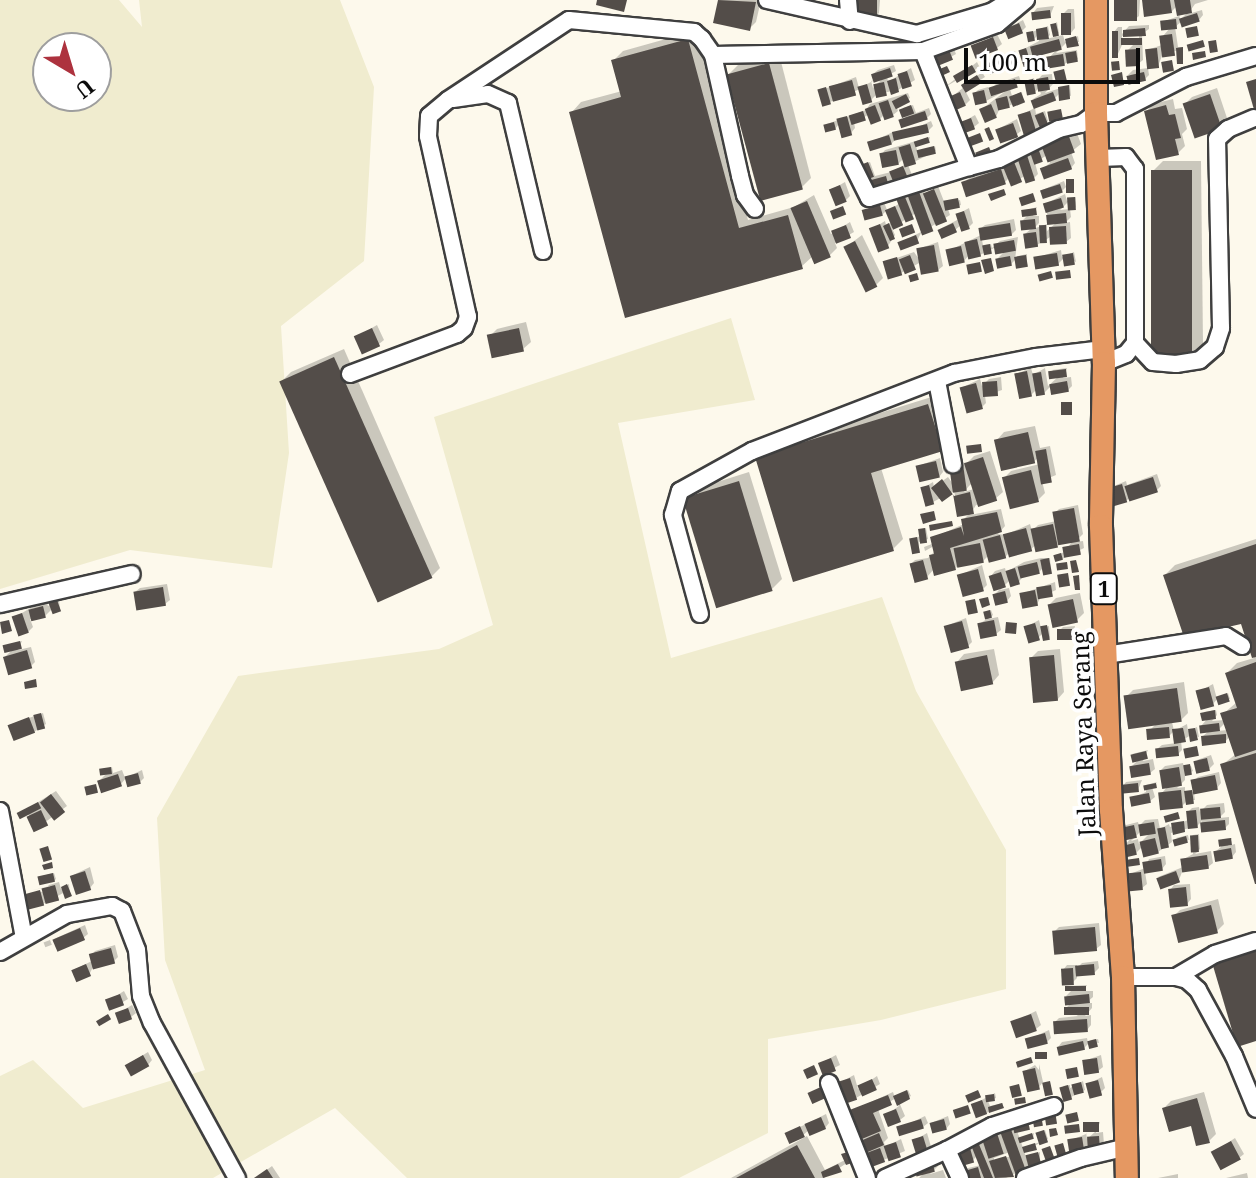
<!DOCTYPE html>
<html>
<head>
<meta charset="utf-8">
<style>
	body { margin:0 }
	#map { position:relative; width:1256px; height:1178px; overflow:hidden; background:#fdf9ec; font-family:"Noto Serif",serif }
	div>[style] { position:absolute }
	.farmland>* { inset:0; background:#f0eccf }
	.shadow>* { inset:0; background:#0003; transform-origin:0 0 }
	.building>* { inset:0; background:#534d49; transform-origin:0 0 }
	.roads { filter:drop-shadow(2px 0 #3f3f3f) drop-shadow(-2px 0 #3f3f3f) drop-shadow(0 2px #3f3f3f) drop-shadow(0 -2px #3f3f3f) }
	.minor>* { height:16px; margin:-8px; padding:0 8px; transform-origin:8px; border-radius:8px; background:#fff }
	.highway>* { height:22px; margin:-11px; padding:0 11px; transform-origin:11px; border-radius:11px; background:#e59862 }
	span { translate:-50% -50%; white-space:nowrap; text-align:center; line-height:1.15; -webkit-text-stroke:8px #fff; paint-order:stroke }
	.shield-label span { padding:2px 6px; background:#fff; border:2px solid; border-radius:6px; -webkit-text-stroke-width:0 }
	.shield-label { font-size:22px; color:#0c0c0c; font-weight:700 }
	.street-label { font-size:24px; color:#0c0c0c }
	.north { position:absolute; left:32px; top:32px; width:80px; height:80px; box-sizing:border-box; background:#fff; border:2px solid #9e9e9e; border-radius:50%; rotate:142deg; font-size:22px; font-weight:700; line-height:32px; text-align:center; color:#0c0c0c }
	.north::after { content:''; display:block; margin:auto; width:28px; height:36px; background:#ad323e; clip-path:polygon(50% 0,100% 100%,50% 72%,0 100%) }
	.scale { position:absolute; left:964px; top:48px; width:176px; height:36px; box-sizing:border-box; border:4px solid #0c0c0c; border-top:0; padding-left:10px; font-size:24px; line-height:28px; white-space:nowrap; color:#0c0c0c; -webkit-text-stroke:6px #fff; paint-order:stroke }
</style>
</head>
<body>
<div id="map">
	<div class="farmland">
		<div style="clip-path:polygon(evenodd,0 0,119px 0,142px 27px,139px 0,340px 0,374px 87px,364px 261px,281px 326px,289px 453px,272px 568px,130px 550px,0 589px,0 0,48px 48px,96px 48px,96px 96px,48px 96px,48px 48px)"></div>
		<div style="clip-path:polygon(731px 318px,755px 400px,618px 423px,671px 658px,882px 597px,916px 691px,1006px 850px,1006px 989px,881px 1020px,768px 1039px,768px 1133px,679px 1178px,407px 1178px,335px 1108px,213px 1178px,0 1178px,0 1076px,33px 1060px,83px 1108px,205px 1070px,165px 960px,157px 818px,238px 676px,439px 649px,493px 625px,434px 417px)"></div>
	</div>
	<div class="shadow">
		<div style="clip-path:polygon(720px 0,761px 0,756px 22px,749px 29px,715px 21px)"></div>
		<div style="clip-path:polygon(860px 0,880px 0,879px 13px,874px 18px)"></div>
		<div style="clip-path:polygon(1116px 0,1140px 0,1139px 16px,1134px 20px)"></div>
		<div style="clip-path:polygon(evenodd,1144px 0,1208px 0,1195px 4px,1188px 14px,1202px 10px,1203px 15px,1199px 20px,1182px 21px,1175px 27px,1178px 47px,1183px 47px,1182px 62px,1178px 50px,1162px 56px,1158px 66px,1147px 50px,1162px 45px,1162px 37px,1170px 28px,1162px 22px,1179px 16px,1177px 6px,1171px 12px,1144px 0,1189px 11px,1180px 20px,1179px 13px,1189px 11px)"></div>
		<div style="clip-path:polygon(1054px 6px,1050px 16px,1033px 13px,1037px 8px)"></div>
		<div style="clip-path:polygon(1068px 9px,1074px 9px,1075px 28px,1071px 33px,1063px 14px)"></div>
		<div style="clip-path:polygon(1023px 20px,1026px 27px,1021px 32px,1006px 29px)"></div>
		<div style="clip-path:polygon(1057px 22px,1059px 33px,1055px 37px,1063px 35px,1065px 42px,1078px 36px,1079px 42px,1067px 42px,1056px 53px,1077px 50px,1078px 59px,1064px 64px,1048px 59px,1057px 49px,1034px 55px,1036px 60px,1031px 65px,1020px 51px,1039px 41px,1039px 34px,1034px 39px,1029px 33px,1048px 26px,1050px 35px,1045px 39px,1055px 37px,1052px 25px)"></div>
		<div style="clip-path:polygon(evenodd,1149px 25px,1149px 29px,1142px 34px,1143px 60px,1138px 64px,1127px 51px,1134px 44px,1122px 45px,1117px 56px,1114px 32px,1118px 27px,1122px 27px,1122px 34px,1129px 26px,1149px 25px,1139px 34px,1139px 38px,1122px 40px,1122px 36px,1139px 34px)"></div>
		<div style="clip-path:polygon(698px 30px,748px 220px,794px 207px,814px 195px,831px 234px,850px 222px,854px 232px,835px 243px,837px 248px,830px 255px,813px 256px,801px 267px,626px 315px,572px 112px,581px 102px,622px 91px,613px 61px,623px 51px)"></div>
		<div style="clip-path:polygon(997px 34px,1002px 44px,997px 48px,973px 48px)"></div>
		<div style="clip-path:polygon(951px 42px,956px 54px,940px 63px)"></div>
		<div style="clip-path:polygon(1015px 51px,1018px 58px,1014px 63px,988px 65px)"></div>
		<div style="clip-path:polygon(779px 54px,811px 178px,801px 188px,728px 75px,738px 65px)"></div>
		<div style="clip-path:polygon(977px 62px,979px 66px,975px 70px,945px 87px)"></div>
		<div style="clip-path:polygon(evenodd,894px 65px,896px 71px,887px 76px,888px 82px,911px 68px,915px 80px,898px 90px,877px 94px,871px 100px,860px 89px,830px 102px,819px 91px,856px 77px,859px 88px,875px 80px,873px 74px,878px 70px,894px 65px,884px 77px,873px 88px,871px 81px,884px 77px)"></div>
		<div style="clip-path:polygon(1148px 68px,1149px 75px,1145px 79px,1128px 75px,1133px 70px)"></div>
		<div style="clip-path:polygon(982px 72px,985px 77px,965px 90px,970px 100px,965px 105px,953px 96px)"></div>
		<div style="clip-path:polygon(1052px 74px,1053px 84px,1045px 93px,1070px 85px,1071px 96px,1060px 93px,1055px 98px,1033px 99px,1041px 94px,1039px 88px,1035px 92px,1026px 81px,1034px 78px,1035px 83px,1042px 75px)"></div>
		<div style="clip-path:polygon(1019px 76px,1021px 82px,1010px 89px,1012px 96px,1022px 92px,1023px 100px,999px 110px,996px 117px,982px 109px,1007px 90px,986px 101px,974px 94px,978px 90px,988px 87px,989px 91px,996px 84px)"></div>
		<div style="clip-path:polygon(1217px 88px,1228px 121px,1221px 128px,1185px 104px,1192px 97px)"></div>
		<div style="clip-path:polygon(908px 93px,910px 98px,896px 105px,898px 111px,893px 115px,885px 118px,884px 115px,880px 119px,868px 115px,854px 122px,855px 128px,851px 133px,839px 124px,835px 129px,827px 124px,866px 110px,870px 104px)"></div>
		<div style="clip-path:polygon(1173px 99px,1175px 109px,1182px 108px,1187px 129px,1182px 134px,1185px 146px,1178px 153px,1146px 112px,1153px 104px)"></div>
		<div style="clip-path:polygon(913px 105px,916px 113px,929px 108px,931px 114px,927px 118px,901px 121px,910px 112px,903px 108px)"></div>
		<div style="clip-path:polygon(1035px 108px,1036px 114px,1045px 111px,1048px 121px,1035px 129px,1020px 115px)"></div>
		<div style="clip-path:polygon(975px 115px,979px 123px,974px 127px,961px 123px)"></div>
		<div style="clip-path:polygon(1017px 119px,1021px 131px,1016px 135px,998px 129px)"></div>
		<div style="clip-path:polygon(931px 121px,933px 126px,928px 131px,896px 139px,891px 144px,869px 143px,893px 132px,895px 138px)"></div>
		<div style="clip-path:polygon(1074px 125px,1081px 144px,1071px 152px,1075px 163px,1071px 168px,1042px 169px,1050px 163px,1047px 155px,1035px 163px,1038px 174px,1034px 178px,1025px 176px,1012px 183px,1010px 177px,1005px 182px,964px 183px,971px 176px,1005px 164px)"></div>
		<div style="clip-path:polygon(930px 137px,929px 141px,916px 146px,918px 153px,935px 146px,936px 151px,908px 165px,912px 175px,908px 180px,894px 180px,888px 186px,867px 182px,874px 175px,866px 177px,864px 164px,870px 162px,875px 176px,891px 172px,906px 164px,904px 158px,898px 164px,881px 155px,885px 150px)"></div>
		<div style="clip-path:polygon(1163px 161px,1201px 161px,1203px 344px,1193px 354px,1153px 171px)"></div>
		<div style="clip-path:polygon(1064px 181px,1066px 187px,1062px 191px,1042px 190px)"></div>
		<div style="clip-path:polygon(845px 182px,850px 196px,846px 200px,831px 190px)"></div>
		<div style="clip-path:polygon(922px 186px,925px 194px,938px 186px,945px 204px,960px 200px,961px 205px,948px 209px,950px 215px,921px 233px,917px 241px,899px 243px,923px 231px,916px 213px,892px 228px,895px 235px,888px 246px,872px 229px,885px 221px,886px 225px,893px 222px,888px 211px,900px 203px,903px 196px)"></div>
		<div style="clip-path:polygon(1065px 194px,1067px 201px,1076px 197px,1076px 208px,1070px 200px,1060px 210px,1070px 209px,1071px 217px,1065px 223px,1070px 222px,1071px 238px,1066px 242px,1052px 236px,1037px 245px,1025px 234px,1032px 228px,1022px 221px,1029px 214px,1023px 211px,1037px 207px,1033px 216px,1039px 216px,1039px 223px,1033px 229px,1047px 224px,1047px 231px,1057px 222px,1049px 223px,1045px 204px)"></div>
		<div style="clip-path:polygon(884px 202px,887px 210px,882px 215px,865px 211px)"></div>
		<div style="clip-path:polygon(969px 208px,973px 223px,969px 227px,961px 225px,955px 230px,940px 229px,959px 219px,958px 214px)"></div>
		<div style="clip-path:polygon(1014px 219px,1016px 230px,1012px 234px,982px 240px,983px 245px,991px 244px,992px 248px,1000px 241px,1018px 237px,1015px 259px,1018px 256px,1027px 254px,1027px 265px,1017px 258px,1011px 264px,997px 259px,1005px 251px,996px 247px,980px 255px,969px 255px,964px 261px,948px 251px,981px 235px,980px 229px,985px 225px)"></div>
		<div style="clip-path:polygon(862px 235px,883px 278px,876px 285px,846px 247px)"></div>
		<div style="clip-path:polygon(938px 242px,943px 266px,938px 270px,921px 262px,901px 273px,885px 262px,914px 252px,921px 262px,918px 249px)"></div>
		<div style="clip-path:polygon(1061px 250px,1062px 257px,1074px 252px,1076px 262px,1065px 257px,1058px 264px,1035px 258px)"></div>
		<div style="clip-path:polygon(526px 322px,531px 342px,523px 349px,490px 336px,497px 329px)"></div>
		<div style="clip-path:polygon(377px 325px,384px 340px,379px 344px,356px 337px)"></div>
		<div style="clip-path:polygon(344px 349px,440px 568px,430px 578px,281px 382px,291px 372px)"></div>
		<div style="clip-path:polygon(1031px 368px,1033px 375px,1045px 368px,1048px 386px,1059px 376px,1052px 370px,1067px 368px,1063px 378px,1071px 377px,1072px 386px,1068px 390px,1051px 386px,1044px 393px,1037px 389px,1031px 395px,1016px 374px)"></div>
		<div style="clip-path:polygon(1001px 377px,1002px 390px,985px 396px,986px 403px,982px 407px,961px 388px,980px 379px,982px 386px,989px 379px)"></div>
		<div style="clip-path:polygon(938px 395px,942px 449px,881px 468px,903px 539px,893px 549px,767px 448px)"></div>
		<div style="clip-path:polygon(1035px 426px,1040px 448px,1050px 446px,1056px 475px,1042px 481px,1045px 493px,1038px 500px,1004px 478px,1011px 471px,1040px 464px,1039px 457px,1032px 463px,997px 440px,1004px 432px)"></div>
		<div style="clip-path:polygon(evenodd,990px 451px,1003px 492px,995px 499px,976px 505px,970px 515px,1001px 509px,1005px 526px,998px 534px,1005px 535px,1030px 524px,1032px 531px,1038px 525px,1056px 521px,1055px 513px,1059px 509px,1078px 505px,1083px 534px,1075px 542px,1083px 541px,1084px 548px,1062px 559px,1055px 555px,1065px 552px,1073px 540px,1057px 545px,1037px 544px,1031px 549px,1010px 552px,1005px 557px,988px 556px,983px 561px,960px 563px,955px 569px,934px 569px,927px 577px,911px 564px,915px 560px,928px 558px,935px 551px,934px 546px,925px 551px,924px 547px,937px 542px,932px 538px,964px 524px,963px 520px,970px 513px,959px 515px,954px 491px,933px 502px,923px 488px,933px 482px,934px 487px,948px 477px,955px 487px,956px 462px,967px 463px,974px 456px,990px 451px,972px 483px,974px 489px,964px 492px,969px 486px,972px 483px)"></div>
		<div style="clip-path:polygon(940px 458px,943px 472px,939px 477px,918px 466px)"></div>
		<div style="clip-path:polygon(749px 472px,782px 579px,772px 589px,685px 499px,695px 489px)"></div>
		<div style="clip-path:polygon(1157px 474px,1161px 486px,1157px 490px,1114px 504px,1109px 490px,1114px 486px,1126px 481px,1127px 485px)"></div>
		<div style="clip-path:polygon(926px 528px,928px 539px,919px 542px,919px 551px,911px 539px,921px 536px,922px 529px)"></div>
		<div style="clip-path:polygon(evenodd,1256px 539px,1256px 880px,1222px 765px,1236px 754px,1230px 736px,1225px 742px,1203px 736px,1210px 730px,1201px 726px,1208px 718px,1204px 712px,1216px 710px,1217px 715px,1212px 721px,1225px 720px,1223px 714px,1237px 702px,1227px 673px,1237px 663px,1254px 658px,1242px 621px,1165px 575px,1175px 565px,1256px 539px,1226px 722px,1228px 730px,1217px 731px,1226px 722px)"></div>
		<div style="clip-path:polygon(1041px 558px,1050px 558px,1051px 572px,1044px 567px,1039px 572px,1023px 576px,1019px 582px,1010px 580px,1000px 590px,1009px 588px,1011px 596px,1007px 601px,994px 595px,1003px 586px,991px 576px,995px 571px,1005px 568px,1006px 572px,1024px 562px)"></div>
		<div style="clip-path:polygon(982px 565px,987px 585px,983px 589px,960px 575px)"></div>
		<div style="clip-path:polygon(1055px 582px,1056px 590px,1041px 597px,1037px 604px,1021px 594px)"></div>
		<div style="clip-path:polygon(167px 584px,170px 600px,165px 604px,135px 592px,140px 588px)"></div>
		<div style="clip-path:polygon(1080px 593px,1084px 613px,1077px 620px,1049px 605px,1056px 598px)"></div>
		<div style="clip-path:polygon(59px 600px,60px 609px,52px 609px,45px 616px,30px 619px,33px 627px,28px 632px,15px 617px,34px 606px,47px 603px,48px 606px)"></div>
		<div style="clip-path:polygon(991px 610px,993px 615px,988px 619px,998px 617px,1001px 630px,996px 634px,979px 624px,987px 619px,987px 611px)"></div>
		<div style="clip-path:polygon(966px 618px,972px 642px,968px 646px,946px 626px)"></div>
		<div style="clip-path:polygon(1039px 620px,1041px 628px,1049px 626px,1050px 638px,1043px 633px,1038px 638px,1026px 627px)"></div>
		<div style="clip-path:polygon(1075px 626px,1072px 638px,1059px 631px,1063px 627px)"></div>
		<div style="clip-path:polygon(22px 641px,18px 650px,31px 647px,35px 662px,31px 666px,5px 657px,13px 649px,7px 645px)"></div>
		<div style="clip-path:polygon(994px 649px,999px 675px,992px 683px,957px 662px,964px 654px)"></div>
		<div style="clip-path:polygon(1060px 649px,1064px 692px,1057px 700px,1031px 658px,1038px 651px)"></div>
		<div style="clip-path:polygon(1184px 682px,1188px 713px,1181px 720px,1172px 722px,1174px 731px,1187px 724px,1188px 731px,1197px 727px,1199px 737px,1191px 735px,1181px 741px,1182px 750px,1178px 754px,1157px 749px,1162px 745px,1176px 743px,1174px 731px,1169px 736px,1148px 732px,1156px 724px,1126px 697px,1133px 690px)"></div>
		<div style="clip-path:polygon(1213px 684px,1217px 699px,1228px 693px,1230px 699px,1218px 698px,1213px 704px,1198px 692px)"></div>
		<div style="clip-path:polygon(43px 713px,46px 724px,34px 732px,9px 725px)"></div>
		<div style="clip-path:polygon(1148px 750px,1143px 761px,1153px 759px,1155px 769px,1150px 773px,1131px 767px,1140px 758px,1132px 754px)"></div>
		<div style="clip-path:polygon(1211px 755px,1214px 764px,1209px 769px,1197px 760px)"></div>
		<div style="clip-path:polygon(1183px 763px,1184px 768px,1191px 766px,1193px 771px,1185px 775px,1185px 780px,1177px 788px,1185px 787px,1185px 793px,1202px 790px,1194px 781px,1198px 777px,1219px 772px,1221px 783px,1217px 788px,1194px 793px,1195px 800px,1188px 800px,1182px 806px,1161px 794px,1168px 786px,1161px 770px,1165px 766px)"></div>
		<div style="clip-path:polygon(112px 767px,113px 773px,122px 770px,125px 778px,142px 770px,144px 778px,140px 782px,126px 778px,121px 784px,100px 780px,107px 773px,101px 770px)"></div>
		<div style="clip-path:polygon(1142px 780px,1138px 790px,1122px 787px,1126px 782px)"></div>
		<div style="clip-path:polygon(1157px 782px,1152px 787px,1155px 797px,1150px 801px,1132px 798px,1146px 792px,1146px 785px)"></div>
		<div style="clip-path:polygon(56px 791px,67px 806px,36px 829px,28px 814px,19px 814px)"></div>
		<div style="clip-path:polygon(evenodd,1224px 803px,1225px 812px,1219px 818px,1229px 817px,1229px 824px,1225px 828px,1203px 831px,1202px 821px,1197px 826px,1171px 833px,1172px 842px,1158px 852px,1142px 847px,1136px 853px,1124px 846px,1133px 836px,1122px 829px,1126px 825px,1138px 822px,1139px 826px,1145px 820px,1158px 819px,1160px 829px,1169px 824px,1170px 827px,1188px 820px,1188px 812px,1192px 808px,1199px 807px,1200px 812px,1207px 805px,1224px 803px,1141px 831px,1150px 833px,1139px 844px,1138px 839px,1131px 841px,1141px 831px)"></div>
		<div style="clip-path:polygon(1199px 834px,1200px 849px,1195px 854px,1211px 851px,1213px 863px,1208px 867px,1182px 872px,1179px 880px,1158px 877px,1183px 867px,1182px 860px,1193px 854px,1192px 837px,1187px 841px,1176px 838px,1188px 835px,1189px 840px,1193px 835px)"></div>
		<div style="clip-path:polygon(1232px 838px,1228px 846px,1235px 844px,1236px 852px,1232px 857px,1215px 852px,1221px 847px,1222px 839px)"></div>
		<div style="clip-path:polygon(1165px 856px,1166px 864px,1162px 869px,1145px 872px,1147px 884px,1142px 888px,1130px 874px,1145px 868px,1149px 859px)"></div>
		<div style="clip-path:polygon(90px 867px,94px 883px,90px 888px,71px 876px)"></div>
		<div style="clip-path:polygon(54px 873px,56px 879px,49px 885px,59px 882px,61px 889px,69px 884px,70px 895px,65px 892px,43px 904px,25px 895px,51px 890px,50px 886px,29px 891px,47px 887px,53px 881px,42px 876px)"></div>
		<div style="clip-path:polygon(1190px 884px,1191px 899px,1187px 904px,1170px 890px,1174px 885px)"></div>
		<div style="clip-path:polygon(1218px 899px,1224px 924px,1217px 931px,1173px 917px,1180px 910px)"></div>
		<div style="clip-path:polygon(1099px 923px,1101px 945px,1096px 949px,1054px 932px,1059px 927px)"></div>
		<div style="clip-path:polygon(85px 925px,88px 934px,83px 938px,54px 939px)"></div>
		<div style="left:50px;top:940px;width:5px;height:7px;rotate:68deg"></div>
		<div style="clip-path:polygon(115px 945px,118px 957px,114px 961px,93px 967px,89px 975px,73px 970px,92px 961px,91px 956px,95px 951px)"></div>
		<div style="clip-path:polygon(1098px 961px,1099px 968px,1094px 973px,1077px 975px,1077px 978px,1069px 986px,1087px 985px,1083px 991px,1093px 991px,1093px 997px,1086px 1003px,1092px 1003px,1092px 1008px,1085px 1016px,1091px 1015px,1091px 1025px,1087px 1030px,1055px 1022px,1059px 1018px,1078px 1016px,1066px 1008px,1072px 1002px,1066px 996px,1072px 990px,1067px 988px,1072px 983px,1063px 970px,1067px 965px,1077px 965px,1077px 968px,1082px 963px)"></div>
		<div style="clip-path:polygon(124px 991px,128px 999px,111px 1009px,108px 1001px)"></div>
		<div style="clip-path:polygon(132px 1005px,136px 1013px,131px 1017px,117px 1014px)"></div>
		<div style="clip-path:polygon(1036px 1011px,1041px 1025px,1036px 1029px,1013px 1022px)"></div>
		<div style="clip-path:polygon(1049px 1030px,1051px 1038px,1047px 1042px,1027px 1040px)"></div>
		<div style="clip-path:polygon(1087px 1038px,1088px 1043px,1091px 1040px,1098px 1039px,1099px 1043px,1090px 1042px,1084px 1048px,1058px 1047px,1062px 1042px)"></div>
		<div style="clip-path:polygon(148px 1052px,152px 1060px,148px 1065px,127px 1065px)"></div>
		<div style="clip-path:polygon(836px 1055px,840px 1065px,824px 1073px,821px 1063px)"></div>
		<div style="clip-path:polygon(1101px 1055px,1103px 1067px,1098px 1071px,1084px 1061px)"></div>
		<div style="clip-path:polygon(1039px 1064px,1043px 1082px,1039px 1087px,1025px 1071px,1035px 1065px,1039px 1070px)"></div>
		<div style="clip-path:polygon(854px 1075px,858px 1089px,877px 1076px,880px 1084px,856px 1098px,839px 1083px)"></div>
		<div style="clip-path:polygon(1102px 1077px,1105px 1088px,1100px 1093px,1088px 1084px)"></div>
		<div style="clip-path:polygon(1083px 1081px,1085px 1090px,1071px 1097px,1063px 1086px,1070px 1085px,1070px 1088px)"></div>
		<div style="clip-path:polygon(908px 1090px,911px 1096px,899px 1102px,905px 1116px,900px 1120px,886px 1115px,899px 1106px,896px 1098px,878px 1109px,888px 1138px,884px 1142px,885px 1147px,901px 1139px,905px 1151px,869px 1166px,849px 1112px,893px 1092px,895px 1098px)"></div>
		<div style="clip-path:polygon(1204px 1092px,1216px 1134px,1209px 1141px,1192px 1123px,1164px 1108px,1171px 1101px)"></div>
		<div style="clip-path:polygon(995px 1093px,996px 1098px,988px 1101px,990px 1106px,1003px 1103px,1003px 1107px,986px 1113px,974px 1104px)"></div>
		<div style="clip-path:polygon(826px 1114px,829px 1123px,825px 1128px,809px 1130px,802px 1136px,788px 1133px)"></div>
		<div style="clip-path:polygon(evenodd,1042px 1114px,1042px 1124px,1035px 1122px,1017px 1131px,1020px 1139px,1034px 1133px,1033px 1138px,1021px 1142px,1023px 1148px,1040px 1142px,1039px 1132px,1045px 1130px,1048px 1139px,1024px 1151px,1026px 1157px,1040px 1152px,1040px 1161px,1006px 1178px,965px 1178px,963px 1173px,968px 1168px,981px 1165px,977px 1156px,973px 1160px,954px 1154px,983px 1136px,1042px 1114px,1015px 1150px,1016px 1154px,994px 1162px,994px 1158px,1015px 1150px)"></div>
		<div style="clip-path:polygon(925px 1116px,928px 1123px,923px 1127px,900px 1128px)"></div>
		<div style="clip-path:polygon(948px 1116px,950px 1124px,946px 1129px,931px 1123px)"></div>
		<div style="clip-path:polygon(evenodd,1087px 1122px,1100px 1122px,1096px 1133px,1103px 1132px,1104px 1144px,1084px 1153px,1069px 1141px,1086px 1134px,1087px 1122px,1086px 1131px,1096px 1131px,1087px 1139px,1086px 1131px)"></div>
		<div style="clip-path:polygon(927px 1133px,932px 1150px,928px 1154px,915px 1140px)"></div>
		<div style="clip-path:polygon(807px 1136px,825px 1170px,845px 1160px,845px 1153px,849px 1151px,853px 1159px,824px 1178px,731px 1178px)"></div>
		<div style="clip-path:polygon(1235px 1138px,1244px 1154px,1239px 1158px,1214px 1152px)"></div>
		<div style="clip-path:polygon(936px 1158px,938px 1166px,930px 1174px,943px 1170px,946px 1178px,919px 1178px,924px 1173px,917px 1172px,908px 1178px,895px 1178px)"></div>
		<div style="clip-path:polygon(272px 1166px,280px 1178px,256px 1178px)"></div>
		<div style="clip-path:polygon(1247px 1173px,1248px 1178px,1226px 1178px)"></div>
		<div style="clip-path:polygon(1178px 1174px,1178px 1178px,1158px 1178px)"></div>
	</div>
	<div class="building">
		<div style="clip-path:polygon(597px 0,627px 0,624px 12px,596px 5px)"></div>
		<div style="clip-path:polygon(718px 0,756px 2px,750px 31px,713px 23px)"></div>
		<div style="left:858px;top:0;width:19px;height:18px"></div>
		<div style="left:1114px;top:0;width:23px;height:21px"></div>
		<div style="clip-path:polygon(1142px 0,1170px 0,1172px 13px,1144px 17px)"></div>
		<div style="clip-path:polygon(1174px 0,1190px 0,1192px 13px,1177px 16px)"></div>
		<div style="left:1050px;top:10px;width:8px;height:19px;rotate:83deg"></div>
		<div style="left:1061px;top:13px;width:10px;height:22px"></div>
		<div style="left:1197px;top:13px;width:9px;height:19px;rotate:72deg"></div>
		<div style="left:1176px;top:19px;width:10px;height:16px;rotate:84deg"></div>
		<div style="left:1019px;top:23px;width:11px;height:16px;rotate:68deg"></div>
		<div style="left:1056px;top:23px;width:13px;height:6px;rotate:77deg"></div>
		<div style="left:1197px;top:26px;width:10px;height:12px;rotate:79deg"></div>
		<div style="clip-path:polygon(1047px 27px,1049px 39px,1037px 40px,1036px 29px)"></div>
		<div style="clip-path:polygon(1145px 28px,1146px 36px,1123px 37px,1123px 30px)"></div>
		<div style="left:1033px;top:31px;width:10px;height:7px;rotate:79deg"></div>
		<div style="left:1112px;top:31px;width:6px;height:27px"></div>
		<div style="left:1172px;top:34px;width:22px;height:13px;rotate:82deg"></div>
		<div style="clip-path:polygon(1076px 36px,1079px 46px,1067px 48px,1065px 39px)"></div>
		<div style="left:993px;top:37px;width:14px;height:24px;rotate:69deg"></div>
		<div style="left:1142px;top:38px;width:7px;height:21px;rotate:90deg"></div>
		<div style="clip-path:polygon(688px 39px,739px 228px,788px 215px,803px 269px,625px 318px,569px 112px,621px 97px,611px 60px)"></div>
		<div style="left:1059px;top:39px;width:11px;height:30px;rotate:75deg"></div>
		<div style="left:1203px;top:40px;width:7px;height:17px;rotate:74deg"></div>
		<div style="left:1216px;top:40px;width:12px;height:8px;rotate:81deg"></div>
		<div style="left:947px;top:45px;width:16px;height:16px;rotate:68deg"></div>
		<div style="clip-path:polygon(1183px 47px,1183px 64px,1177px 64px,1176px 48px)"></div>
		<div style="left:1026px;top:48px;width:19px;height:8px;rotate:72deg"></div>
		<div style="left:1157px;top:48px;width:20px;height:12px;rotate:84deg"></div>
		<div style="left:1138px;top:49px;width:17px;height:13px;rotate:87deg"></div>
		<div style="left:1076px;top:51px;width:11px;height:11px;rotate:80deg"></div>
		<div style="clip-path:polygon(1205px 51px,1206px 57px,1193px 60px,1192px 53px)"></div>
		<div style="left:1011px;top:54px;width:11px;height:27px;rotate:68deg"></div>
		<div style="left:1063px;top:54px;width:12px;height:17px;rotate:81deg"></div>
		<div style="left:1172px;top:60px;width:11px;height:11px;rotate:80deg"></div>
		<div style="left:1119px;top:61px;width:9px;height:8px;rotate:84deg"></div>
		<div style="left:769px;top:63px;width:131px;height:44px;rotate:75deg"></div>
		<div style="left:972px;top:65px;width:8px;height:22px;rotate:60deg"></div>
		<div style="clip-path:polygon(947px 66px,950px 72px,937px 78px,935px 71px)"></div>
		<div style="left:890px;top:68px;width:9px;height:20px;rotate:72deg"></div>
		<div style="left:1064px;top:69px;width:12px;height:11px;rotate:76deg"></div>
		<div style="left:907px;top:71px;width:16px;height:10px;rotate:72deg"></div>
		<div style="clip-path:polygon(1122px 72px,1124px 85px,1114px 87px,1111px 75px)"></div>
		<div style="left:1144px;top:72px;width:9px;height:18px;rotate:77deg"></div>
		<div style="left:977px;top:75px;width:9px;height:19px;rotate:58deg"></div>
		<div style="left:1048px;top:77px;width:13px;height:12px;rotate:81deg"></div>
		<div style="clip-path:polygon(896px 78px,899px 92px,891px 95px,887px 81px)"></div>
		<div style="left:1015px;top:79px;width:9px;height:28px;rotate:72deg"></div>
		<div style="left:1033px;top:79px;width:15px;height:9px;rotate:79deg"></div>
		<div style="clip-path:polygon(1256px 79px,1256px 112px,1255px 113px,1246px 82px)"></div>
		<div style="left:852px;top:80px;width:16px;height:24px;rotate:75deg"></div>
		<div style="left:884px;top:82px;width:14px;height:11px;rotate:78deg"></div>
		<div style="left:867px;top:84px;width:19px;height:10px;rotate:74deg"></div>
		<div style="clip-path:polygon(1069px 85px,1070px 99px,1059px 101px,1058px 87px)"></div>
		<div style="left:826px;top:87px;width:18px;height:9px;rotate:74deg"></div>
		<div style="left:984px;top:90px;width:13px;height:12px;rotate:77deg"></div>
		<div style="left:960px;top:92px;width:15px;height:10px;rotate:67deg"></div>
		<div style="left:1021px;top:92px;width:11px;height:13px;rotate:68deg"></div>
		<div style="left:1053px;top:92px;width:9px;height:24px;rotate:69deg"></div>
		<div style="left:906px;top:94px;width:9px;height:16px;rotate:63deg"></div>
		<div style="left:1210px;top:94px;width:37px;height:29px;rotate:71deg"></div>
		<div style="left:1007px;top:96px;width:12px;height:12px;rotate:76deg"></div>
		<div style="left:888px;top:100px;width:18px;height:10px;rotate:71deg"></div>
		<div style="left:991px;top:104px;width:15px;height:13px;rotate:67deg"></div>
		<div style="left:875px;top:105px;width:17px;height:11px;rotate:69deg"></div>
		<div style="left:911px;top:105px;width:9px;height:13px;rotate:69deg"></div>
		<div style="clip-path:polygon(1166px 105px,1169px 115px,1175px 114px,1181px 138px,1175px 139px,1179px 155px,1156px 160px,1144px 111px)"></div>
		<div style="left:1061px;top:109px;width:10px;height:14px;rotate:79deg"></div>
		<div style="left:863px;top:111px;width:10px;height:15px;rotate:73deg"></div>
		<div style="left:925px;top:111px;width:9px;height:28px;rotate:72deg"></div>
		<div style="left:1030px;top:111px;width:21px;height:13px;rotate:73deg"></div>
		<div style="left:1043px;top:112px;width:13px;height:9px;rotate:67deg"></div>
		<div style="left:847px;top:116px;width:20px;height:11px;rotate:75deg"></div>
		<div style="left:971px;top:118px;width:12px;height:13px;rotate:70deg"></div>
		<div style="left:834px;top:122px;width:8px;height:11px;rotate:76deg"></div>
		<div style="left:1013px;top:123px;width:15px;height:19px;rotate:70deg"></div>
		<div style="left:927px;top:124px;width:9px;height:36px;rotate:77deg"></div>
		<div style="left:989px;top:127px;width:13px;height:5px;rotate:67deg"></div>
		<div style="left:1067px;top:131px;width:23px;height:29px;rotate:70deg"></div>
		<div style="left:980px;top:133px;width:9px;height:13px;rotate:69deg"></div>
		<div style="left:889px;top:135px;width:10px;height:23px;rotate:73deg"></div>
		<div style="left:928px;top:137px;width:6px;height:15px;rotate:72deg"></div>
		<div style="left:1036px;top:142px;width:21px;height:9px;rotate:71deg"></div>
		<div style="left:910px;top:144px;width:21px;height:12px;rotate:73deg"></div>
		<div style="left:934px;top:146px;width:8px;height:18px;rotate:76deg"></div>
		<div style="left:989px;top:147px;width:8px;height:15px;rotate:67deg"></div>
		<div style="left:1025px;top:149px;width:33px;height:10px;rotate:72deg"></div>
		<div style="left:896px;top:150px;width:15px;height:17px;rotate:79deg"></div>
		<div style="left:1012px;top:157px;width:27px;height:12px;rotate:68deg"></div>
		<div style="left:1068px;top:158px;width:12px;height:30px;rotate:70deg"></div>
		<div style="left:868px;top:162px;width:16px;height:9px;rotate:68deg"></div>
		<div style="left:903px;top:166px;width:16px;height:15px;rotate:68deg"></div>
		<div style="left:1001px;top:169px;width:16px;height:42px;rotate:72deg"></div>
		<div style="left:1151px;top:170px;width:41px;height:186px"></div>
		<div style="left:886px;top:176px;width:11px;height:22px;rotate:75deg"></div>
		<div style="left:1066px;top:179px;width:8px;height:14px"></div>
		<div style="left:1060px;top:184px;width:9px;height:21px;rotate:72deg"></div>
		<div style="left:840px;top:185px;width:18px;height:12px;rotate:68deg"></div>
		<div style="left:918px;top:189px;width:45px;height:12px;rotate:70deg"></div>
		<div style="left:934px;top:189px;width:35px;height:12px;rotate:68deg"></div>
		<div style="clip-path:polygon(1004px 189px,1006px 195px,991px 201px,988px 194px)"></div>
		<div style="left:1033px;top:193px;width:9px;height:15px;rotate:72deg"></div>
		<div style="left:905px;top:197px;width:24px;height:9px;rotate:68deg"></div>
		<div style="left:1075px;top:197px;width:13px;height:8px;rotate:86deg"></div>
		<div style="left:958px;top:198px;width:10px;height:15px;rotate:79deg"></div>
		<div style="left:1061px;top:198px;width:10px;height:19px;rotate:73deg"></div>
		<div style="left:807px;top:201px;width:61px;height:18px;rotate:67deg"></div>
		<div style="left:880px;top:205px;width:11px;height:19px;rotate:75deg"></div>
		<div style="left:843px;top:206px;width:9px;height:14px;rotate:69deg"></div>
		<div style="left:895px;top:206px;width:21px;height:11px;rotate:67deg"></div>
		<div style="left:1036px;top:208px;width:7px;height:15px;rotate:82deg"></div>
		<div style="left:964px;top:211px;width:19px;height:9px;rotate:72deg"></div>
		<div style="left:1066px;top:213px;width:10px;height:20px;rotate:84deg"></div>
		<div style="left:1035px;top:219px;width:10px;height:15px;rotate:84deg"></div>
		<div style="clip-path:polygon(889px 223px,895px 239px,890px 241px,883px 226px)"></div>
		<div style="left:953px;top:223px;width:10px;height:17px;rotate:66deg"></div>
		<div style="left:1010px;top:223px;width:13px;height:32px;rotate:81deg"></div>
		<div style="left:880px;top:224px;width:26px;height:12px;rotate:69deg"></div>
		<div style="left:912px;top:224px;width:9px;height:14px;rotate:69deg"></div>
		<div style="left:846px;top:225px;width:14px;height:16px;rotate:69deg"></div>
		<div style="left:1046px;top:225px;width:18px;height:7px;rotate:87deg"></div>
		<div style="left:1066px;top:226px;width:18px;height:17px;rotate:87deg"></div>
		<div style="left:1036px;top:232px;width:15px;height:13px;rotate:82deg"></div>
		<div style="left:916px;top:235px;width:9px;height:20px;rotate:69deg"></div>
		<div style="left:977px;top:239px;width:18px;height:13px;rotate:77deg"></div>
		<div style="left:1014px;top:240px;width:11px;height:21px;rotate:80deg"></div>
		<div style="left:855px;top:241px;width:51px;height:13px;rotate:64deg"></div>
		<div style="left:990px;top:244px;width:10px;height:8px;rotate:79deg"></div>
		<div style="left:934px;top:245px;width:27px;height:18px;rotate:80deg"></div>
		<div style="left:961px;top:246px;width:17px;height:16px;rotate:77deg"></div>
		<div style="left:1057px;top:253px;width:13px;height:24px;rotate:81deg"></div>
		<div style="left:1073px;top:253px;width:12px;height:11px;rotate:81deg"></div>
		<div style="left:910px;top:255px;width:16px;height:12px;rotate:68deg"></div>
		<div style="left:1026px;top:255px;width:12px;height:12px;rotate:81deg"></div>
		<div style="left:1010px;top:256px;width:10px;height:15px;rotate:79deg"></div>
		<div style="left:897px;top:257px;width:19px;height:15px;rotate:74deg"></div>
		<div style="clip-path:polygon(991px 258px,994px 271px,985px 274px,981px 260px)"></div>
		<div style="left:980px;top:262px;width:10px;height:14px;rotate:79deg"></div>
		<div style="left:1070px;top:270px;width:8px;height:15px;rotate:83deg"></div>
		<div style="left:1051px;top:271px;width:7px;height:14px;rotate:74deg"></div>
		<div style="left:917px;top:273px;width:7px;height:9px;rotate:74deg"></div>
		<div style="left:372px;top:328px;width:20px;height:20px;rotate:66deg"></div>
		<div style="left:519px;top:328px;width:24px;height:33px;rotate:78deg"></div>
		<div style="left:334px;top:357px;width:242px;height:60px;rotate:66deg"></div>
		<div style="left:1066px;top:369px;width:8px;height:18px;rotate:83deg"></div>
		<div style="left:1027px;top:371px;width:26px;height:13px;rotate:79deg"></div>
		<div style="left:1041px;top:372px;width:23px;height:9px;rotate:80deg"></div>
		<div style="left:997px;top:381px;width:15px;height:15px;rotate:86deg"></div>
		<div style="left:1067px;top:381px;width:11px;height:18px;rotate:80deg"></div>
		<div style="left:976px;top:383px;width:27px;height:17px;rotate:75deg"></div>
		<div style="left:1061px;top:402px;width:11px;height:13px"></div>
		<div style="clip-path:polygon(928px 404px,943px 451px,871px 473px,894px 551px,793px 582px,755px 457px)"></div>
		<div style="left:1028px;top:432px;width:32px;height:35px;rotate:77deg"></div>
		<div style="left:981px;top:444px;width:8px;height:15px;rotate:83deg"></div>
		<div style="left:1046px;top:449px;width:34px;height:11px;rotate:80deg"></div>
		<div style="left:983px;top:457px;width:46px;height:20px;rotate:72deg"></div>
		<div style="left:936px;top:461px;width:17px;height:21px;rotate:77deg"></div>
		<div style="left:963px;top:464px;width:27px;height:14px;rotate:82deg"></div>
		<div style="left:1031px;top:470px;width:33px;height:30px;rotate:76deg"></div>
		<div style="left:1153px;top:477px;width:16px;height:30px;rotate:72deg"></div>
		<div style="clip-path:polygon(942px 479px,954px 496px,970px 492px,974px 514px,957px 517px,953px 494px,942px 502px,931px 488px)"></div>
		<div style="left:739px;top:481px;width:115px;height:59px;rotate:73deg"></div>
		<div style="left:1122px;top:484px;width:19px;height:16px;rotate:74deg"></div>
		<div style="left:929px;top:485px;width:20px;height:9px;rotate:75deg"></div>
		<div style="left:1074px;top:508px;width:34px;height:22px;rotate:80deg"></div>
		<div style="clip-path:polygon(934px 511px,936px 520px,923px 524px,920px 514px)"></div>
		<div style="clip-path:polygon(997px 512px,1002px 532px,950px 548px,956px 570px,934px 576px,929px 555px,934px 554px,930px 537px,961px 527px,964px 536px,961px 519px)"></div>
		<div style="clip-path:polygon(952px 521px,953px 526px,930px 531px,929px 525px)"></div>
		<div style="left:1053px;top:524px;width:24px;height:23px;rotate:78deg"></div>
		<div style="left:925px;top:528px;width:15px;height:7px;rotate:82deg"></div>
		<div style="left:1026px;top:528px;width:24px;height:24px;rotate:75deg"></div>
		<div style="left:1000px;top:535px;width:24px;height:18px;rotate:75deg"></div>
		<div style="left:917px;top:537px;width:16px;height:8px;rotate:79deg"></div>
		<div style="left:980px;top:543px;width:20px;height:27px;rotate:79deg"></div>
		<div style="left:1079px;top:544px;width:11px;height:17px;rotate:80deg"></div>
		<div style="clip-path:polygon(1256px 544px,1256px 657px,1252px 658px,1241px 624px,1184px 637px,1163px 575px)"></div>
		<div style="left:1061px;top:553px;width:7px;height:8px;rotate:74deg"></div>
		<div style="left:1049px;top:558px;width:16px;height:9px;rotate:79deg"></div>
		<div style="left:923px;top:560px;width:20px;height:14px;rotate:75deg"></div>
		<div style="clip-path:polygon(1076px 560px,1079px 572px,1072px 573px,1070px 561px)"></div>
		<div style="left:1037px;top:562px;width:12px;height:20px;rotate:76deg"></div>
		<div style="left:1067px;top:562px;width:7px;height:11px;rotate:82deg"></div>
		<div style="left:1015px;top:568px;width:17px;height:10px;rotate:73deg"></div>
		<div style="left:978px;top:569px;width:23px;height:22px;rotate:75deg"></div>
		<div style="left:1001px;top:572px;width:16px;height:13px;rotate:72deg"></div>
		<div style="left:1068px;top:573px;width:13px;height:11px;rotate:81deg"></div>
		<div style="clip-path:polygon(1079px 575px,1080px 590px,1075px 590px,1073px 576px)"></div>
		<div style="left:1051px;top:585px;width:12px;height:15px;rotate:81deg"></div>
		<div style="left:163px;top:587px;width:19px;height:30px;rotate:81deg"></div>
		<div style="left:1035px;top:590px;width:16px;height:16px;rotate:79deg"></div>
		<div style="left:1005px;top:591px;width:12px;height:13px;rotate:76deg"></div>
		<div style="clip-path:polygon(988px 597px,990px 605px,982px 608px,979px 599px)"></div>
		<div style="left:975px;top:599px;width:14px;height:10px;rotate:78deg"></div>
		<div style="left:1073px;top:599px;width:24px;height:26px;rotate:78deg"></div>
		<div style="left:57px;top:600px;width:12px;height:9px;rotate:70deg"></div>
		<div style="left:43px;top:606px;width:12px;height:15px;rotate:76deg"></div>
		<div style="left:990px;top:610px;width:8px;height:7px;rotate:76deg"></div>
		<div style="left:22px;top:613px;width:21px;height:11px;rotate:71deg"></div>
		<div style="clip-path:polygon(9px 620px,12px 631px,2px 634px,0 622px)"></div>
		<div style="left:994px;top:620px;width:16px;height:17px;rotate:79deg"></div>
		<div style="left:962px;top:621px;width:28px;height:19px;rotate:75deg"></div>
		<div style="left:1006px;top:622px;width:11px;height:11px;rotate:5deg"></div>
		<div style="left:1035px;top:623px;width:18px;height:12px;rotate:74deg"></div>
		<div style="left:1047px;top:625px;width:15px;height:7px;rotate:79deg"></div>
		<div style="left:1072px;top:629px;width:11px;height:15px;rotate:90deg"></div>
		<div style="left:20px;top:641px;width:8px;height:18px;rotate:76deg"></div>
		<div style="left:27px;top:650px;width:19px;height:25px;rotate:74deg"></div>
		<div style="left:987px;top:655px;width:30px;height:33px;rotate:78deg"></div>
		<div style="left:1054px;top:655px;width:46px;height:25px;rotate:85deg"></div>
		<div style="clip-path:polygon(1256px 662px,1256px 750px,1235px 757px,1220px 713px,1237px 708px,1225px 673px)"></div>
		<div style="clip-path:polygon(36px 679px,37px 687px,25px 689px,24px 682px)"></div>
		<div style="left:1209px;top:687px;width:20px;height:14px;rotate:75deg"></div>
		<div style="left:1177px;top:688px;width:34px;height:54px;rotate:82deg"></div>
		<div style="left:1227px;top:693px;width:9px;height:12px;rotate:72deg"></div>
		<div style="clip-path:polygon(1215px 710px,1216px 719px,1202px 721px,1200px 713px)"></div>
		<div style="left:41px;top:713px;width:16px;height:8px;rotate:75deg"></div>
		<div style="left:29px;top:717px;width:17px;height:23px;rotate:69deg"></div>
		<div style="left:1219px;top:723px;width:8px;height:20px;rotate:83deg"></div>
		<div style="left:1169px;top:727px;width:11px;height:23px;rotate:85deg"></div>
		<div style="clip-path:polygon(1183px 728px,1186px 742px,1174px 744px,1172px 729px)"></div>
		<div style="clip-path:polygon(1195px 728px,1198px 740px,1190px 742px,1188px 729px)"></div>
		<div style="clip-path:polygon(1226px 734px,1226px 743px,1202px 746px,1201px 736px)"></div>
		<div style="left:1178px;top:746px;width:10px;height:23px;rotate:84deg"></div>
		<div style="left:1197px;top:746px;width:10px;height:14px;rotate:79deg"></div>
		<div style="left:1146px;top:751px;width:8px;height:16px;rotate:76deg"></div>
		<div style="clip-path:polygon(1256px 753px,1256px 884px,1255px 884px,1220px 764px)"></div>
		<div style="left:1207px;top:758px;width:13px;height:14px;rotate:77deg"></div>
		<div style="left:1149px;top:763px;width:12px;height:20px;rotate:81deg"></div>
		<div style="left:1190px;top:764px;width:11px;height:7px;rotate:80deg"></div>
		<div style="left:111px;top:767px;width:7px;height:12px;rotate:82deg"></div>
		<div style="left:1179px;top:767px;width:19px;height:20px;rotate:81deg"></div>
		<div style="left:138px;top:773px;width:11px;height:14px;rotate:75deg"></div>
		<div style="left:118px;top:774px;width:13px;height:22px;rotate:72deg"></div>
		<div style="left:1215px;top:775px;width:15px;height:25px;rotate:79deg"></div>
		<div style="left:1138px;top:783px;width:9px;height:18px;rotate:84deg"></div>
		<div style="left:1156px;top:783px;width:5px;height:13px;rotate:79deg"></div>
		<div style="left:96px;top:784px;width:9px;height:12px;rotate:77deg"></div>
		<div style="left:1181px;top:790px;width:18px;height:23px;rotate:84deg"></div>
		<div style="left:1192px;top:790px;width:14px;height:8px;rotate:82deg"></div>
		<div style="left:1149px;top:793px;width:10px;height:20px;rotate:79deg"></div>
		<div style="left:51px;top:794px;width:23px;height:14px;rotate:52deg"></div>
		<div style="left:38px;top:802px;width:7px;height:24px;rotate:63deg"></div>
		<div style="left:1220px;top:807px;width:11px;height:20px;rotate:85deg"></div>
		<div style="left:41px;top:810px;width:17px;height:16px;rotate:65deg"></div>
		<div style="left:1196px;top:810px;width:18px;height:10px;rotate:84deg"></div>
		<div style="left:1178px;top:812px;width:7px;height:15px;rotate:74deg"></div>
		<div style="left:1225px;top:820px;width:10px;height:25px;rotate:84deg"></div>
		<div style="clip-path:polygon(1184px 821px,1185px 832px,1173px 835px,1171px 823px)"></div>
		<div style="left:1154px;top:822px;width:12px;height:16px;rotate:81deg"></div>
		<div style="left:1134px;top:825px;width:13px;height:15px;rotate:77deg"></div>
		<div style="left:1165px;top:827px;width:21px;height:8px;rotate:79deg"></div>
		<div style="left:1198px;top:835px;width:17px;height:8px;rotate:87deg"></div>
		<div style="left:1186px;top:836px;width:7px;height:14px;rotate:74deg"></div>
		<div style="left:1155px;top:838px;width:16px;height:16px;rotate:76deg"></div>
		<div style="left:1231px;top:838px;width:7px;height:13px;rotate:82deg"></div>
		<div style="left:1134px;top:843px;width:12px;height:12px;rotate:76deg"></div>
		<div style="left:48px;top:846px;width:14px;height:9px;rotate:73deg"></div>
		<div style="left:1231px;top:848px;width:11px;height:18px;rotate:80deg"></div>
		<div style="left:1207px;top:855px;width:14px;height:27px;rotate:82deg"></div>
		<div style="left:1139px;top:858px;width:7px;height:14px;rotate:82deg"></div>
		<div style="left:1161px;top:859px;width:12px;height:19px;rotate:81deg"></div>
		<div style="clip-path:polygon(52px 862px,53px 868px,44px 870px,42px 865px)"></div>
		<div style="left:85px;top:871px;width:20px;height:16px;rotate:72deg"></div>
		<div style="left:1176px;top:871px;width:12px;height:21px;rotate:70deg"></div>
		<div style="left:1141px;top:872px;width:18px;height:13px;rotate:84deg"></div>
		<div style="left:53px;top:873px;width:9px;height:16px;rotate:77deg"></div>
		<div style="clip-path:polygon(67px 884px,72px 896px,65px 899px,61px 887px)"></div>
		<div style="left:55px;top:885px;width:16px;height:14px;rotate:75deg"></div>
		<div style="left:1186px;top:887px;width:19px;height:18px;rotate:84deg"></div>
		<div style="left:40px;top:890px;width:16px;height:17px;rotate:75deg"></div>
		<div style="left:1211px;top:905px;width:29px;height:41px;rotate:76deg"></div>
		<div style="left:1095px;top:927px;width:24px;height:43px;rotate:85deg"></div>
		<div style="left:80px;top:928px;width:13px;height:30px;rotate:67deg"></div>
		<div style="clip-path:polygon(1256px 946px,1256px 1041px,1237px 1047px,1211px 959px)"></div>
		<div style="left:111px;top:948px;width:16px;height:23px;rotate:75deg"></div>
		<div style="left:86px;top:964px;width:13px;height:16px;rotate:67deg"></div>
		<div style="left:1094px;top:964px;width:11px;height:19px;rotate:85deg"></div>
		<div style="left:1073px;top:968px;width:17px;height:12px;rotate:87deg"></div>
		<div style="left:1086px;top:986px;width:5px;height:21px;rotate:90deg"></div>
		<div style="left:120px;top:994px;width:12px;height:16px;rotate:70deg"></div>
		<div style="left:1089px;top:994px;width:9px;height:25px;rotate:84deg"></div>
		<div style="left:1064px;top:1007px;width:25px;height:8px"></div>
		<div style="left:128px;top:1008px;width:12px;height:14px;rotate:70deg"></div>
		<div style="left:108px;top:1014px;width:6px;height:14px;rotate:59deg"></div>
		<div style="left:1031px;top:1014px;width:18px;height:22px;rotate:71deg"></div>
		<div style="left:1087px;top:1019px;width:13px;height:34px;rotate:86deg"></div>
		<div style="left:1045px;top:1033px;width:11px;height:21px;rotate:75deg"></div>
		<div style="left:1096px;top:1039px;width:8px;height:9px;rotate:76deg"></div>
		<div style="left:1083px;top:1041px;width:9px;height:27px;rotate:77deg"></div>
		<div style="left:1047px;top:1052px;width:7px;height:12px;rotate:90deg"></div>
		<div style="left:143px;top:1055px;width:13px;height:21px;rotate:61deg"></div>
		<div style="left:1031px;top:1057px;width:6px;height:16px;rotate:72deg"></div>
		<div style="left:831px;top:1058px;width:14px;height:14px;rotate:69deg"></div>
		<div style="left:1097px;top:1058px;width:15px;height:15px;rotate:82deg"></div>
		<div style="left:814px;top:1065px;width:10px;height:12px;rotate:66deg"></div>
		<div style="left:1077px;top:1067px;width:10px;height:12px;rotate:79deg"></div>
		<div style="left:1035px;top:1068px;width:22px;height:13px;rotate:77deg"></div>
		<div style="left:850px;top:1078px;width:23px;height:14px;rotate:72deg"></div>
		<div style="left:872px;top:1079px;width:12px;height:16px;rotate:66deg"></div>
		<div style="left:1098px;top:1080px;width:16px;height:13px;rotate:75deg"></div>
		<div style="left:1050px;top:1081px;width:14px;height:8px;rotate:78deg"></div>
		<div style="left:1081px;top:1082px;width:11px;height:10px;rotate:75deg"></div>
		<div style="left:1019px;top:1084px;width:12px;height:10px;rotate:76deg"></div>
		<div style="left:1068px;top:1085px;width:15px;height:9px;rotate:74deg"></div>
		<div style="left:823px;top:1086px;width:12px;height:17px;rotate:66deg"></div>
		<div style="clip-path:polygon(907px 1090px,910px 1099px,897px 1106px,893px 1096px)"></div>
		<div style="left:978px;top:1090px;width:8px;height:14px;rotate:67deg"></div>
		<div style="left:994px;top:1094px;width:7px;height:9px;rotate:82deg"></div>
		<div style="clip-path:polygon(888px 1095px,892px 1105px,873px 1113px,881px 1131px,857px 1141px,847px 1111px)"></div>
		<div style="left:1025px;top:1097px;width:6px;height:11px;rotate:81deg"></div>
		<div style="clip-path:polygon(1197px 1098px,1210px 1143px,1196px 1146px,1191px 1126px,1169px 1132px,1162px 1108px)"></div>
		<div style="left:982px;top:1100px;width:15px;height:12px;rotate:70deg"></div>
		<div style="clip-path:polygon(1002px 1103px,1004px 1108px,989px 1113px,988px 1107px)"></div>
		<div style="left:968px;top:1105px;width:9px;height:16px;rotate:72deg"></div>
		<div style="left:896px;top:1109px;width:14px;height:14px;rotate:69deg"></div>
		<div style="left:1055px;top:1111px;width:13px;height:11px;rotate:81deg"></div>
		<div style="left:1077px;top:1112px;width:9px;height:12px;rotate:77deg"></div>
		<div style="left:1041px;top:1114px;width:12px;height:9px;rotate:81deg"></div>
		<div style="left:821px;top:1117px;width:13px;height:18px;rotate:67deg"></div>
		<div style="left:1027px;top:1117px;width:13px;height:16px;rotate:77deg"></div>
		<div style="left:921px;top:1119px;width:10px;height:26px;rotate:73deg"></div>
		<div style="left:944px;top:1119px;width:11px;height:15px;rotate:75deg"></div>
		<div style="left:1099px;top:1122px;width:10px;height:16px;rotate:90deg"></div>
		<div style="left:1009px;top:1124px;width:51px;height:11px;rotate:70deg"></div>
		<div style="left:1079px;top:1124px;width:8px;height:15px;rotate:83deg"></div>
		<div style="left:800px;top:1126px;width:12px;height:17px;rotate:66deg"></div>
		<div style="clip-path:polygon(1056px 1128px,1058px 1135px,1050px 1137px,1049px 1129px)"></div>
		<div style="left:996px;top:1130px;width:25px;height:16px;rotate:72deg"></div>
		<div style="left:1044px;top:1130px;width:13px;height:9px;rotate:72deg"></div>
		<div style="left:879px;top:1133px;width:13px;height:26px;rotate:67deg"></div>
		<div style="left:1032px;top:1133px;width:6px;height:15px;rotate:72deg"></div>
		<div style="left:923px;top:1136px;width:21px;height:12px;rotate:73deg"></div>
		<div style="left:1099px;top:1136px;width:14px;height:12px;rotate:86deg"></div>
		<div style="left:1082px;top:1137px;width:18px;height:15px;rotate:81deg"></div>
		<div style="left:1231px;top:1141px;width:21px;height:23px;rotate:62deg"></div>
		<div style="left:896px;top:1142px;width:16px;height:13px;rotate:72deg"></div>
		<div style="clip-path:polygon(978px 1142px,993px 1178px,984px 1178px,971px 1145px)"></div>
		<div style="clip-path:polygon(1035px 1143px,1037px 1150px,1024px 1153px,1022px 1147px)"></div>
		<div style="left:1063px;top:1143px;width:15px;height:9px;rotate:74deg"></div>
		<div style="clip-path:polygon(797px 1145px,815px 1178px,736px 1178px)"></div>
		<div style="left:1050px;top:1146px;width:15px;height:9px;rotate:70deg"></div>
		<div style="left:880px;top:1148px;width:15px;height:18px;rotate:70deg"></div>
		<div style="left:970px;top:1148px;width:15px;height:20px;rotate:74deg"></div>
		<div style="clip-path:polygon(848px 1152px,852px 1163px,846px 1165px,841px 1154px)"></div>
		<div style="left:1038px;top:1152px;width:11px;height:13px;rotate:75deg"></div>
		<div style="clip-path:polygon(1006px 1156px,1014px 1177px,995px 1178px,989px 1161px)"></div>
		<div style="left:932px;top:1161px;width:11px;height:19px;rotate:75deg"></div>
		<div style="clip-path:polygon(838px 1164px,842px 1172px,823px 1178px,821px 1172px)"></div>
		<div style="clip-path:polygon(978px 1167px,981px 1178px,963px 1178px,961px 1172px)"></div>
		<div style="clip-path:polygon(267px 1169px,273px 1178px,254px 1178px)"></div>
	</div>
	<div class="roads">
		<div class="minor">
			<div style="left:767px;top:0;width:154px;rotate:12.8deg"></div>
			<div style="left:917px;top:34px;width:77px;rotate:-16.6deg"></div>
			<div style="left:991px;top:12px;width:23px;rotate:-31deg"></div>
			<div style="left:848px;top:0;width:21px;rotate:85deg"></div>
			<div style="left:923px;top:51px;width:125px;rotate:68.4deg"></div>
			<div style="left:969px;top:167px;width:31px;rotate:-15deg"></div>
			<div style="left:999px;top:159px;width:67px;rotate:-26.6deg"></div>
			<div style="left:1059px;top:129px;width:23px;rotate:-13deg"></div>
			<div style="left:1081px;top:124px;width:19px;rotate:-36deg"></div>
			<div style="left:1096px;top:113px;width:20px"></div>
			<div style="left:1116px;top:113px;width:79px;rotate:-27.2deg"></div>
			<div style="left:1186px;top:77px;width:73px;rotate:-16.7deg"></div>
			<div style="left:713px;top:55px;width:210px;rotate:-1.1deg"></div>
			<div style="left:923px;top:51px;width:79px;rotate:-20deg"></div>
			<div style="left:997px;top:24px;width:38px;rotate:-40deg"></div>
			<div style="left:453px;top:99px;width:35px;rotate:-8deg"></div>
			<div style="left:488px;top:94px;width:22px;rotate:24deg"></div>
			<div style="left:508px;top:103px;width:152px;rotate:76.7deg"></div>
			<div style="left:1099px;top:158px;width:27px;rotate:-2deg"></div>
			<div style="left:1126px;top:157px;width:15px;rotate:53deg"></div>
			<div style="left:1135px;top:169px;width:174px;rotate:90deg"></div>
			<div style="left:1135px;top:343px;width:14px;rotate:129deg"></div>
			<div style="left:1126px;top:354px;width:24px;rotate:158deg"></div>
			<div style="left:851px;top:162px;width:40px;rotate:63.4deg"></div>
			<div style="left:869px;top:198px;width:105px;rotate:-17.2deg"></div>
			<div style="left:1135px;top:343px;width:26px;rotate:47deg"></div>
			<div style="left:1153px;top:362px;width:23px;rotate:5deg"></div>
			<div style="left:1176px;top:364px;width:24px;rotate:-9deg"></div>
			<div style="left:1200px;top:360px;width:20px;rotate:-41deg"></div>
			<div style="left:1215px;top:347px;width:20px;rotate:-72deg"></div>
			<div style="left:1221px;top:328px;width:189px;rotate:-91.2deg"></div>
			<div style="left:1217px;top:139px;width:15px;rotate:-42deg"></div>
			<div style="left:1228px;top:129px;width:28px;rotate:-23deg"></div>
			<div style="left:350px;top:374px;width:114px;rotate:-20.5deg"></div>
			<div style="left:457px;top:334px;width:9px;rotate:-41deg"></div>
			<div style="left:464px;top:328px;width:12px;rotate:-70deg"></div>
			<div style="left:468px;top:317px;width:185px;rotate:-102.5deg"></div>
			<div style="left:428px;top:136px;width:20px;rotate:-87deg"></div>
			<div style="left:429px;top:116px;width:25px;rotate:-40deg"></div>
			<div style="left:448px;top:100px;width:145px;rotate:-33.5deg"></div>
			<div style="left:569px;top:20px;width:126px;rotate:5.5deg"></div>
			<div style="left:694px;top:32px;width:11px;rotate:41deg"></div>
			<div style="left:702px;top:39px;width:19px;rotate:55deg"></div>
			<div style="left:713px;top:55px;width:124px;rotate:77.4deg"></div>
			<div style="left:740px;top:176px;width:20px;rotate:75deg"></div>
			<div style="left:745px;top:195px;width:17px;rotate:54deg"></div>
			<div style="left:937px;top:381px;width:85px;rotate:79.1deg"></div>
			<div style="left:0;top:604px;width:135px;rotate:-12.8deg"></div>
			<div style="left:700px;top:614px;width:103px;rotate:-105.3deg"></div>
			<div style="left:673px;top:515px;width:25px;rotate:-74deg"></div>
			<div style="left:680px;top:491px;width:82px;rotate:-29.1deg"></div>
			<div style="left:752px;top:451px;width:217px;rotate:-21.1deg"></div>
			<div style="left:954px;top:373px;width:84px;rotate:-11deg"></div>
			<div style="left:1036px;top:357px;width:68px;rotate:-6.7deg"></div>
			<div style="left:1106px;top:655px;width:121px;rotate:-9deg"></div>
			<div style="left:1226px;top:636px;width:19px;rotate:32deg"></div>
			<div style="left:0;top:811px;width:129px;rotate:79.3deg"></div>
			<div style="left:0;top:952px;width:77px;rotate:-29.6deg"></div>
			<div style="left:67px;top:914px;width:46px;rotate:-10.1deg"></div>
			<div style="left:112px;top:906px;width:11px;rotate:27deg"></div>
			<div style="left:122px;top:911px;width:42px;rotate:69deg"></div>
			<div style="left:137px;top:950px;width:46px;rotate:85deg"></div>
			<div style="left:141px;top:996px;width:29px;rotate:68deg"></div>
			<div style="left:152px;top:1023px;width:177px;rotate:61.3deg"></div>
			<div style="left:1123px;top:977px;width:53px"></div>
			<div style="left:1176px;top:977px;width:11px;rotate:15deg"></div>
			<div style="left:1187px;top:980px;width:15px;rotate:42deg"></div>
			<div style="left:1198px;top:990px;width:75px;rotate:61.4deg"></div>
			<div style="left:1234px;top:1056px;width:57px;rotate:67.5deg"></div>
			<div style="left:1176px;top:977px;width:45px;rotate:-30.5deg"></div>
			<div style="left:1215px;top:954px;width:43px;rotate:-17.6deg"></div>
			<div style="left:829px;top:1083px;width:102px;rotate:68.2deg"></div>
			<div style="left:885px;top:1178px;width:68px;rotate:-24.3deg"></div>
			<div style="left:960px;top:1178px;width:31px;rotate:-115deg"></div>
			<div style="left:947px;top:1150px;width:51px;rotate:-28.1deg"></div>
			<div style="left:992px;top:1126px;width:65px;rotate:-17.9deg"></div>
			<div style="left:1025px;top:1178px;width:59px;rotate:-19.7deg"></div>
			<div style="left:1081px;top:1158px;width:47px;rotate:-13.4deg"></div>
		</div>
		<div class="highway">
			<div style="left:1096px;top:0;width:113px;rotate:90deg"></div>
			<div style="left:1096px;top:113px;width:250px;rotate:88.2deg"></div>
			<div style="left:1104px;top:363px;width:163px;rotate:91.1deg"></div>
			<div style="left:1101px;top:526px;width:284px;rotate:88deg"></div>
			<div style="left:1111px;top:810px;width:167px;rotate:85.9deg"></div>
			<div style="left:1123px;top:977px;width:201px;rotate:88.9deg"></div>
		</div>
	</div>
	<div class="shield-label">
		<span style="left:1104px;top:589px">1</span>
	</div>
	<div class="street-label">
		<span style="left:1083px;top:734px;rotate:-92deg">Jalan Raya Serang</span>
	</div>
	<div class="north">U</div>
	<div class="scale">100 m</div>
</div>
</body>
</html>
